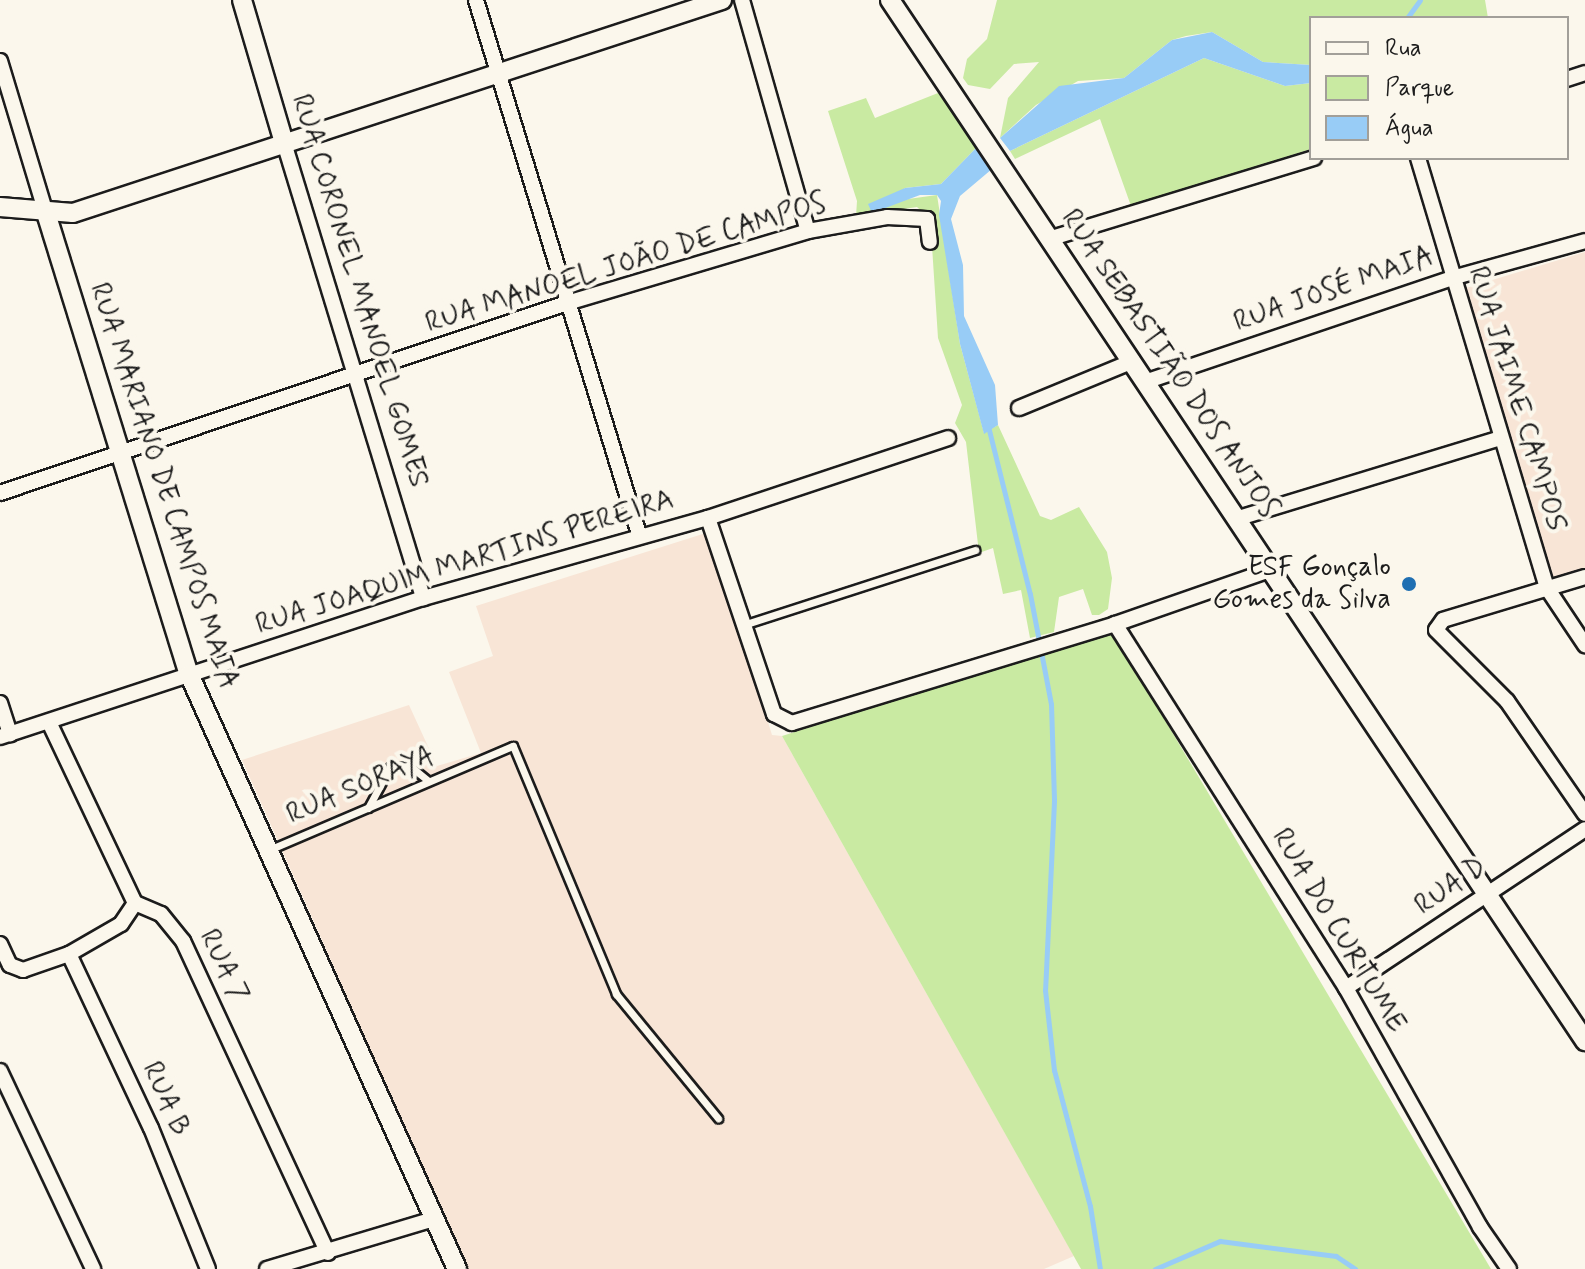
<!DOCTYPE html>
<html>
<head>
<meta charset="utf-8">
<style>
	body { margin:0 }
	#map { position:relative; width:1585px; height:1269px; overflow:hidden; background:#fbf7ec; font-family:Mynerve,sans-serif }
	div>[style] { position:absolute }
	.built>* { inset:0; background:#f8e5d6 }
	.green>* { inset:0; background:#c9eaa2 }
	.water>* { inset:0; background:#98ccf6 }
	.stream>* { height:5px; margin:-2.5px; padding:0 2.5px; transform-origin:2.5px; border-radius:2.5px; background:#98ccf6 }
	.roads { filter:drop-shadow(2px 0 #1c1c1c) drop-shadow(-2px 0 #1c1c1c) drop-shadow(0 2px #1c1c1c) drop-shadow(0 -2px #1c1c1c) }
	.service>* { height:7px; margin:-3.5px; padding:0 3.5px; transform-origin:3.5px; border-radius:3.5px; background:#fbf7ec }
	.minor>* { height:14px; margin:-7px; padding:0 7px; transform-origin:7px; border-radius:7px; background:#fbf7ec }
	.tertiary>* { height:18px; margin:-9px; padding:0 9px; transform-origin:9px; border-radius:9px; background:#fbf7ec }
	.dots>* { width:22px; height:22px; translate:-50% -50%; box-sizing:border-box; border:4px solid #fbf7ec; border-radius:50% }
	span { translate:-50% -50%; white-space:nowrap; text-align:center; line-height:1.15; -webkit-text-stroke:8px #fbf7ec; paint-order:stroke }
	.street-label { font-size:28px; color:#1c1c1c }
	.poi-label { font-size:28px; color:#1c1c1c }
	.right { translate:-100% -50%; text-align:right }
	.legend { position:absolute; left:1309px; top:16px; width:260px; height:144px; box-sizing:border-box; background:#fbf7ec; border:2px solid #a29f99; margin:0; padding:10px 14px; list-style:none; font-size:24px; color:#1c1c1c }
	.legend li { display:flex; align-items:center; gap:16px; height:40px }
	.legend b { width:40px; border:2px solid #a29f99 }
</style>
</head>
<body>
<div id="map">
	<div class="built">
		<div style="clip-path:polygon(1585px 252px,1585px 568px,1552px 578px,1466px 288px)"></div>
		<div style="clip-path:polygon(709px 532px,772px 735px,782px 736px,1074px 1256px,1044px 1269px,468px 1269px,242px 760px,409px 705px,437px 766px,481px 753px,449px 672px,493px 656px,476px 606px)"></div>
	</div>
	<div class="green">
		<div style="clip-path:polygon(997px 0,1485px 0,1488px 18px,1311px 18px,1311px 65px,1263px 62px,1212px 32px,1186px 36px,1172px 40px,1124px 78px,1078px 81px,1036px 105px,1000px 138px,1008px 98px,1039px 62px,1014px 64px,990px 89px,968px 85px,963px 78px,967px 59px,987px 39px)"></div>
		<div style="clip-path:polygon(1204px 58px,1285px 86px,1311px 83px,1311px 149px,1131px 206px,1100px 119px,1015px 159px,1010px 151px)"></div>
		<div style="clip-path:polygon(938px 93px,978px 146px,941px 184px,905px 188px,873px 213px,901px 200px,937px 195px,960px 344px,984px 433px,998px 425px,1040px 516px,1051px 520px,1079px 507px,1107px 552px,1112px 578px,1108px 609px,1099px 615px,1092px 615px,1083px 589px,1059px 597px,1054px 632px,1030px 638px,1021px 590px,1003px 594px,993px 548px,979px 553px,966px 442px,955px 423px,962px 405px,938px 338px,932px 246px,936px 225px,917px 207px,856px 216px,857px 201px,828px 111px,866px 98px,875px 118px)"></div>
		<div style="clip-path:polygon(1112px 631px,1491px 1269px,1081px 1269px,782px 736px)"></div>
	</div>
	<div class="water">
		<div style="clip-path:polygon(1212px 32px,1263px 62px,1311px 65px,1311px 83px,1285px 86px,1204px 58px,1010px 151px,1000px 138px,1059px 86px,1124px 78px,1172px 40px)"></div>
		<div style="clip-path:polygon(978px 146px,992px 169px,960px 196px,951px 219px,963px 265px,964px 316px,995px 385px,998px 425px,984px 434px,960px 344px,939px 215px,941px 201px,937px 195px,920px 195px,872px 213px,868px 204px,905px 188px,941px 184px)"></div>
	</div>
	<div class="stream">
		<div style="left:1407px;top:18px;width:22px;rotate:-54deg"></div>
		<div style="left:988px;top:426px;width:173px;rotate:76deg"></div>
		<div style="left:1030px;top:594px;width:112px;rotate:79.2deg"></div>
		<div style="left:1051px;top:704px;width:97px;rotate:88.2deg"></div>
		<div style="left:1054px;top:801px;width:189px;rotate:92.7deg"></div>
		<div style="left:1045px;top:990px;width:81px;rotate:83.6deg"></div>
		<div style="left:1054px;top:1070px;width:141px;rotate:75.2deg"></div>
		<div style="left:1090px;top:1206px;width:64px;rotate:81deg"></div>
		<div style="left:1155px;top:1269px;width:71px;rotate:-23.3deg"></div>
		<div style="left:1220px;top:1241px;width:117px;rotate:7.4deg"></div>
		<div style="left:1336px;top:1256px;width:23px;rotate:34deg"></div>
	</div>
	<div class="roads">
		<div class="service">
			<div style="left:746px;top:624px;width:241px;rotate:-17.9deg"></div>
			<div style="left:368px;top:808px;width:47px;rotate:-61.8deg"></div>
			<div style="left:390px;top:767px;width:20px;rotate:-3deg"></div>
			<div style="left:410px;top:766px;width:22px;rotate:39deg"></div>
			<div style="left:271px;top:849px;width:263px;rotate:-23.1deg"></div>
			<div style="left:513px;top:746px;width:269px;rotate:67.4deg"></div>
			<div style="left:616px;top:994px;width:161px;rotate:50.6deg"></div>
		</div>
		<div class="minor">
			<div style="left:476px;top:0;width:558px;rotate:73.03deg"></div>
			<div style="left:742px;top:0;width:240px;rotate:74.1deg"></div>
			<div style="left:0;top:61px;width:159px;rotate:73.2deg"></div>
			<div style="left:1567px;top:79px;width:19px;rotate:-18deg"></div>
			<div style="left:285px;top:146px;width:473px;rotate:73deg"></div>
			<div style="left:1418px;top:158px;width:449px;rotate:73.3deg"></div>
			<div style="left:1547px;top:588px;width:69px;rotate:56.3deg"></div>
			<div style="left:1052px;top:238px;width:274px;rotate:-17deg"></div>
			<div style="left:1148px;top:381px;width:321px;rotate:-18.7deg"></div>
			<div style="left:1452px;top:278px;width:138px;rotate:-15.5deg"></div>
			<div style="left:1019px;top:408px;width:123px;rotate:-22.4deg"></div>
			<div style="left:0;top:493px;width:598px;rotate:-18.53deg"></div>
			<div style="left:567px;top:303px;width:252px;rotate:-16.6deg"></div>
			<div style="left:808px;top:231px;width:80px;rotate:-10deg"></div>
			<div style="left:887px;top:217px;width:40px;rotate:2.9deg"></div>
			<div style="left:927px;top:219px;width:23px;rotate:83deg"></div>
			<div style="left:708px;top:518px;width:253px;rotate:-18.4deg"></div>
			<div style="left:1239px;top:518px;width:273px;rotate:-17deg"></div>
			<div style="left:1585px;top:577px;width:148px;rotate:163.2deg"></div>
			<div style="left:1443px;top:620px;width:12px;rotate:125deg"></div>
			<div style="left:1436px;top:630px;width:100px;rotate:45deg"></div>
			<div style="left:1507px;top:701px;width:137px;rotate:55.4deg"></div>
			<div style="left:1115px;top:624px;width:431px;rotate:57.6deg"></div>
			<div style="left:1346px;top:988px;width:274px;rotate:60.7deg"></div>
			<div style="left:1480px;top:1227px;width:51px;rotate:55.4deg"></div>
			<div style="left:0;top:703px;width:33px;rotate:72deg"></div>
			<div style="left:49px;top:722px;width:200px;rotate:64.6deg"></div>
			<div style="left:135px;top:903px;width:28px;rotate:23deg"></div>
			<div style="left:161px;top:914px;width:35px;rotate:51deg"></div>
			<div style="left:183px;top:941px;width:344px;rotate:65.1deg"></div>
			<div style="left:0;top:737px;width:445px;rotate:-18.2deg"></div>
			<div style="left:423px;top:598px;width:296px;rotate:-15.7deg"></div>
			<div style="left:708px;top:518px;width:207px;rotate:71.4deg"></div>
			<div style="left:774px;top:714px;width:20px;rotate:27deg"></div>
			<div style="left:792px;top:723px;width:338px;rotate:-17deg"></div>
			<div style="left:1115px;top:624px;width:164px;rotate:-19.2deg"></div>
			<div style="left:0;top:944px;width:23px;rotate:65deg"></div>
			<div style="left:10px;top:965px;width:14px;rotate:21deg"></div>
			<div style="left:23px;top:970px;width:49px;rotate:-19.2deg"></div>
			<div style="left:69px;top:954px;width:60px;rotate:-30deg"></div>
			<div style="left:121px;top:924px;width:25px;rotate:-56deg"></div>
			<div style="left:69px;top:954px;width:192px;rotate:64.8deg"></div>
			<div style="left:151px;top:1128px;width:152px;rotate:68deg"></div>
			<div style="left:1346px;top:988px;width:287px;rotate:-33.6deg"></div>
			<div style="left:0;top:1071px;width:219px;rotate:64.8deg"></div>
			<div style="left:267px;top:1269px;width:174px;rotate:-16.7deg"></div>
		</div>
		<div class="tertiary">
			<div style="left:242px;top:0;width:152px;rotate:73.6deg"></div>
			<div style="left:890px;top:0;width:1252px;rotate:56.27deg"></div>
			<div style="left:0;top:207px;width:73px;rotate:4.7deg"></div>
			<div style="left:73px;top:213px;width:683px;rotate:-18.17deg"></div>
			<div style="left:46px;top:213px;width:483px;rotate:72.8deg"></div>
			<div style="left:189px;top:674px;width:653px;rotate:65.75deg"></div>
		</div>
	</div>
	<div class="dots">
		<div style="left:1409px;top:584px;background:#1f6fb2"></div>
	</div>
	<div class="street-label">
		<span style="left:626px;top:264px;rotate:-17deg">RUA MANOEL JOÃO DE CAMPOS</span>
		<span style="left:1334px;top:290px;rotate:-19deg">RUA JOSÉ MAIA</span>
		<span style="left:359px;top:291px;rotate:73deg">RUA CORONEL MANOEL GOMES</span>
		<span style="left:1169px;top:364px;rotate:56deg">RUA SEBASTIÃO DOS ANJOS</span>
		<span style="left:1516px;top:399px;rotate:73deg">RUA JAIME CAMPOS</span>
		<span style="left:163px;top:486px;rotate:72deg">RUA MARIANO DE CAMPOS MAIA</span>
		<span style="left:465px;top:563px;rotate:-17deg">RUA JOAQUIM MARTINS PEREIRA</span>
		<span style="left:361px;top:786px;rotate:-23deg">RUA SORAYA</span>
		<span style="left:1451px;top:887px;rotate:-34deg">RUA D</span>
		<span style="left:1338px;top:931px;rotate:59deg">RUA DO CURTUME</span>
		<span style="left:223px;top:966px;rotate:64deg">RUA 7</span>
		<span style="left:165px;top:1099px;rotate:66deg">RUA B</span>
	</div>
	<div class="poi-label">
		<span class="right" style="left:1391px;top:584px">ESF Gonçalo<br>Gomes da Silva</span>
	</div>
	<ul class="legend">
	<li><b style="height:10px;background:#fbf7ec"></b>Rua</li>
	<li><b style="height:22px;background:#c9eaa2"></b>Parque</li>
	<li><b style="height:22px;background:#98ccf6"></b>Água</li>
	</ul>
</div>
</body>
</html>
